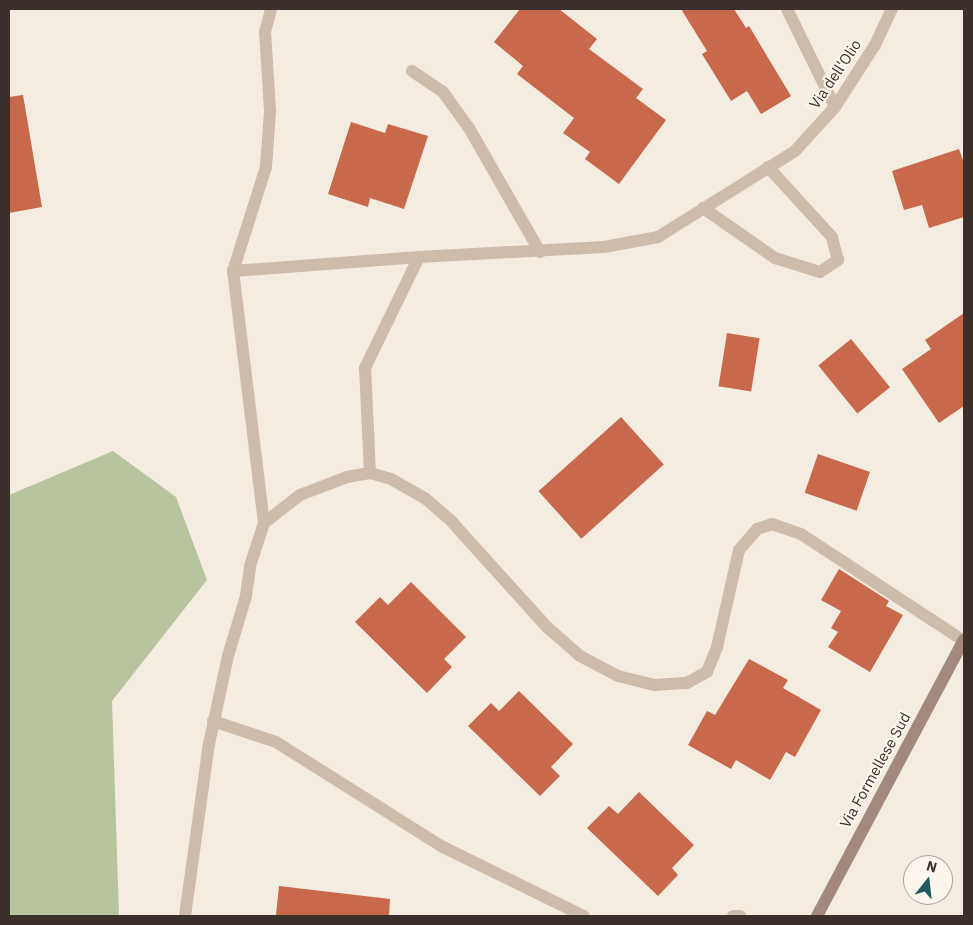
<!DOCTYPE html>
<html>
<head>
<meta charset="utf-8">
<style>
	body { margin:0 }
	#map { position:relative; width:973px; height:925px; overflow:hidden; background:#f4ebe1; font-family:"IBM Plex Sans",sans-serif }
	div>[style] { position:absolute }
	.green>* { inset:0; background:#b8c4a0 }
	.building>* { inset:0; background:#c8694b; transform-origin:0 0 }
	.lane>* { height:12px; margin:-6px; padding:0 6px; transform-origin:6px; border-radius:6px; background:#cdbbac }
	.street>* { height:12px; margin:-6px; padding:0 6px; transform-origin:6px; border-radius:6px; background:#cdbbac }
	.secondary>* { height:12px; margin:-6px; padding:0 6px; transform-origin:6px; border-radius:6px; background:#a18a7d }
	span { translate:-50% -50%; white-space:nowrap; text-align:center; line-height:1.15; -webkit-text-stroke:4.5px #fbf5ee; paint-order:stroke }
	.street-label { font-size:15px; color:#3b302b }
	.frame { position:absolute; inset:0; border:10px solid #3b302b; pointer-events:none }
	.north { position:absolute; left:903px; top:855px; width:50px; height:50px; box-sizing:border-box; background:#fbf5ee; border:1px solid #aea6a0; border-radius:50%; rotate:16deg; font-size:14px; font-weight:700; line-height:20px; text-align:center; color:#3b302b }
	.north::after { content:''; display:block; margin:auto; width:18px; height:22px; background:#1f5a5e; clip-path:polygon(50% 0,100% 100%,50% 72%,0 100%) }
</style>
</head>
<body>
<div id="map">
	<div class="green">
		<div style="clip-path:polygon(113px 451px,176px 497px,207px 580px,112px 701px,119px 916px,9px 916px,9px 495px)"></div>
	</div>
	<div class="building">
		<div style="clip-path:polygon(520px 9px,559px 9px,597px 39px,589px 49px,643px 89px,636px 98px,666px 120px,619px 184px,585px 159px,590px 152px,563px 133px,574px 118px,517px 74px,523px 66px,494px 42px)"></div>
		<div style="clip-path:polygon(681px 9px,734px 9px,746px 28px,749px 26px,791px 96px,761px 114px,747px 91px,731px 101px,702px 54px,707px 51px)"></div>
		<div style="clip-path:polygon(23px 95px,42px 207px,9px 213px,9px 97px)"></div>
		<div style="clip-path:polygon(351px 122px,385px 133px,388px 124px,428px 136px,404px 209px,370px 198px,368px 207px,328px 194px)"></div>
		<div style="clip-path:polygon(959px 149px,964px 163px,964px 217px,929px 228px,922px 205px,904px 210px,892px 171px)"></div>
		<div style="clip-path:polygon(964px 313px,964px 406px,939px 423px,902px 369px,931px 349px,925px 340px)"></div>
		<div style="left:727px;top:333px;width:33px;height:54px;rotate:9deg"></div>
		<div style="left:851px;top:339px;width:62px;height:42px;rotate:51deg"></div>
		<div style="left:621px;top:417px;width:64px;height:111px;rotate:48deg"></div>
		<div style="left:818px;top:454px;width:55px;height:41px;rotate:19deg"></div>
		<div style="clip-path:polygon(839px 569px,889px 601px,886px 606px,903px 615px,870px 672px,828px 647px,838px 632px,831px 628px,841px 611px,821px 600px)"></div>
		<div style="clip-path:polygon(411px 582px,466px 637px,444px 659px,452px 667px,427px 693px,355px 622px,380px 597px,388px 605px)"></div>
		<div style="clip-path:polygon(749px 659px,788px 680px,783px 688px,821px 710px,795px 757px,786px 752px,770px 780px,736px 760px,731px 769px,688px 745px,707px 711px,715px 715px)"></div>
		<div style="clip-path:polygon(519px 691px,573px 744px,551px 767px,560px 776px,540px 796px,468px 726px,491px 703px,499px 711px)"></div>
		<div style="clip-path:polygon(639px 792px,694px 845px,672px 868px,678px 875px,658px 896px,587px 828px,609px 806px,618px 814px)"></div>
		<div style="clip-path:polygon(279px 886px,390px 899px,389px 916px,276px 915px)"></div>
	</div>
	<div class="lane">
		<div style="left:370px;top:473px;width:105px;rotate:-92.7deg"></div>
		<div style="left:365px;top:368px;width:123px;rotate:-64.1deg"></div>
		<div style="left:419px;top:257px;width:185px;rotate:-3.1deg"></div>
		<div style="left:604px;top:247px;width:55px;rotate:-10.5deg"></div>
		<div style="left:658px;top:237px;width:162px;rotate:-32.1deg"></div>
		<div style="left:264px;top:523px;width:46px;rotate:-37.9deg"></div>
		<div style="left:300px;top:495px;width:50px;rotate:-21deg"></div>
		<div style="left:347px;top:477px;width:23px;rotate:-10deg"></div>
		<div style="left:370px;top:473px;width:22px;rotate:16deg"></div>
		<div style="left:391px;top:479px;width:40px;rotate:29.7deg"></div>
		<div style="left:426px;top:499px;width:35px;rotate:41deg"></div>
		<div style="left:452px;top:522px;width:142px;rotate:47.9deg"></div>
		<div style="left:547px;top:627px;width:44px;rotate:41.3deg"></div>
		<div style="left:580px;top:656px;width:43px;rotate:27.8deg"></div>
		<div style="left:618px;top:676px;width:38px;rotate:14deg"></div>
		<div style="left:655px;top:685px;width:32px;rotate:-4deg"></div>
		<div style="left:687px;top:683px;width:23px;rotate:-29deg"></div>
		<div style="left:707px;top:672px;width:27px;rotate:-68deg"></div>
		<div style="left:717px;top:647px;width:99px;rotate:-77.2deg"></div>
		<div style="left:739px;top:550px;width:28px;rotate:-49deg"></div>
		<div style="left:757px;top:529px;width:16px;rotate:-18deg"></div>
		<div style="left:772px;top:524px;width:31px;rotate:19deg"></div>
		<div style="left:801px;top:534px;width:195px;rotate:33.3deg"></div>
		<div style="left:213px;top:721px;width:66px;rotate:18.4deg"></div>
		<div style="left:276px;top:742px;width:197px;rotate:32.2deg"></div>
		<div style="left:443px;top:847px;width:157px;rotate:26.1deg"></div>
		<div style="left:185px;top:916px;width:174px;rotate:-82.1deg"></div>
		<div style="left:209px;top:744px;width:90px;rotate:-77.8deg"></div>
		<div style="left:228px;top:656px;width:63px;rotate:-73.3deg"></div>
		<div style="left:246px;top:596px;width:30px;rotate:-82deg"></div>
		<div style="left:250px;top:566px;width:45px;rotate:-72deg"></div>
		<div style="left:264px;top:523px;width:254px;rotate:-97deg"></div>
		<div style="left:233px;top:271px;width:109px;rotate:-72.4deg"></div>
		<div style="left:266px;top:167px;width:56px;rotate:-85.9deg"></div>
		<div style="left:270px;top:111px;width:79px;rotate:-93.6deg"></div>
		<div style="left:265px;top:32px;width:24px;rotate:-75deg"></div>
		<div style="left:733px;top:916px;width:7px"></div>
	</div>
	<div class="street">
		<div style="left:787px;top:9px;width:109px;rotate:63.9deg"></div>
		<div style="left:412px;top:71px;width:37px;rotate:34deg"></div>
		<div style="left:443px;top:92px;width:44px;rotate:54.2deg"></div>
		<div style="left:469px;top:128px;width:143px;rotate:60.2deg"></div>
		<div style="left:795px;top:151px;width:59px;rotate:-47.7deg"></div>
		<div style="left:835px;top:107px;width:74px;rotate:-57.2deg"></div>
		<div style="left:875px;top:45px;width:40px;rotate:-65deg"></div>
		<div style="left:703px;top:208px;width:88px;rotate:34.8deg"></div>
		<div style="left:775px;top:258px;width:47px;rotate:17.3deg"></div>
		<div style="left:820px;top:272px;width:22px;rotate:-34deg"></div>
		<div style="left:838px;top:260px;width:24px;rotate:-105deg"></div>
		<div style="left:832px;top:237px;width:95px;rotate:-132.4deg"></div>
		<div style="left:233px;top:271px;width:187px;rotate:-4.3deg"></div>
	</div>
	<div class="secondary">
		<div style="left:817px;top:916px;width:313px;rotate:-62deg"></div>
	</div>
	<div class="street-label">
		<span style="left:835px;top:74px;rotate:-56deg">Via dell'Olio</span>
		<span style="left:875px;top:770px;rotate:-61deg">Via Formellese Sud</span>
	</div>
	<div class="frame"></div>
	<div class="north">N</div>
</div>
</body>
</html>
